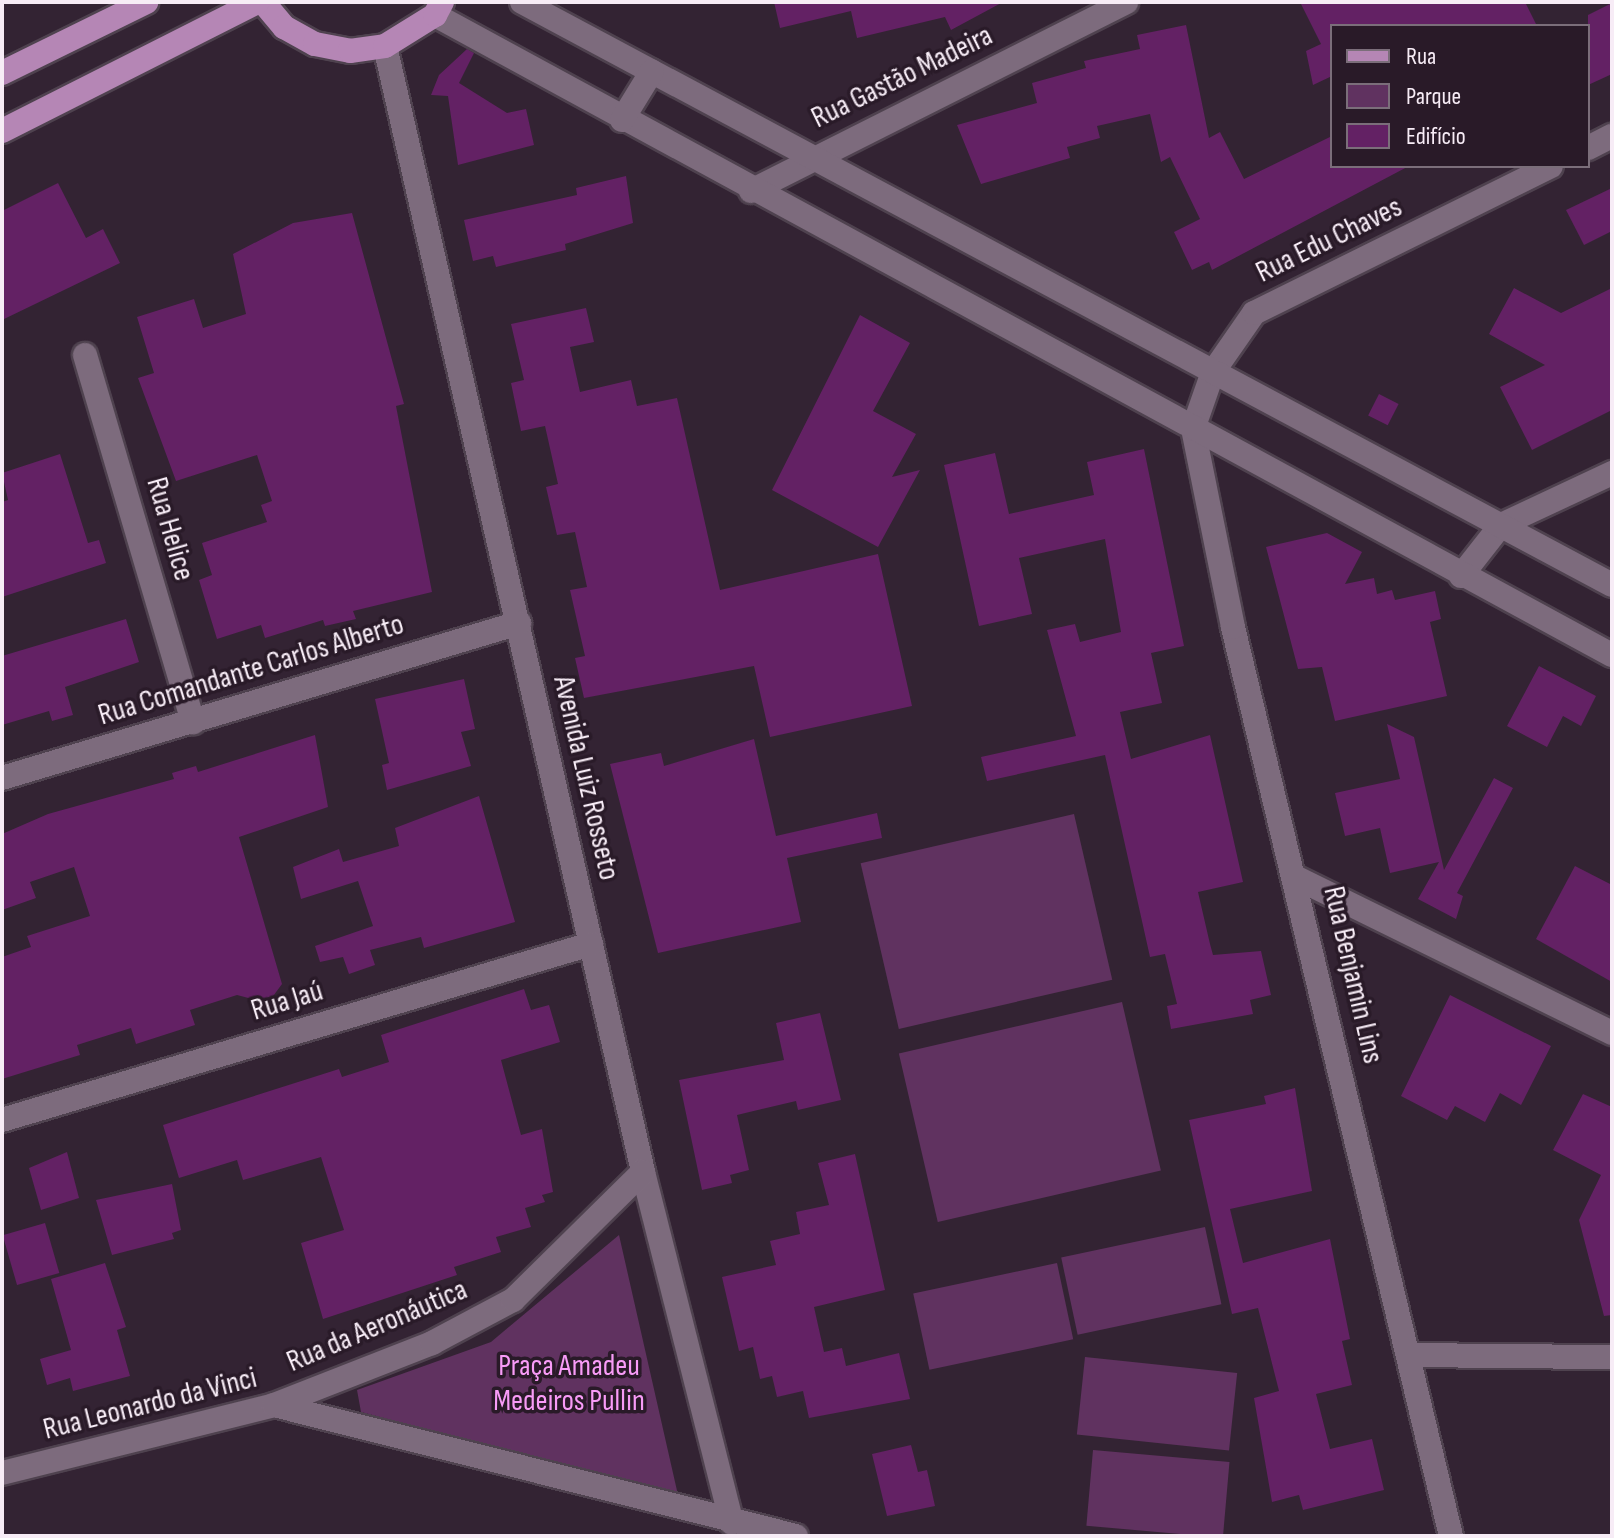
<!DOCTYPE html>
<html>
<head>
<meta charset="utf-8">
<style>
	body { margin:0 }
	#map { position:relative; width:1614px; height:1538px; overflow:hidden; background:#332333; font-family:"Sofia Sans Condensed",sans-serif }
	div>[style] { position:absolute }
	.green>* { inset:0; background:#603260; transform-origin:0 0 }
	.building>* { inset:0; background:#632164; transform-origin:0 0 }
	.roads { filter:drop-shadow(2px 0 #4f424f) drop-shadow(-2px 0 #4f424f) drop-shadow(0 2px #4f424f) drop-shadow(0 -2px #4f424f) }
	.street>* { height:24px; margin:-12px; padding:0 12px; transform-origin:12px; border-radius:12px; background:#7d6b7d }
	.secondary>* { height:24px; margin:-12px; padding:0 12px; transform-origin:12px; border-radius:12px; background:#7d6b7d }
	.primary>* { height:24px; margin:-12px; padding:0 12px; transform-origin:12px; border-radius:12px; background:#b586b5 }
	span { translate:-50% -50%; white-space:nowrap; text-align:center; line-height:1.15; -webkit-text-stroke:7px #291a28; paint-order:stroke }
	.street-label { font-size:30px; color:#f7ecf6 }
	.park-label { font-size:30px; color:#f89bf7 }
	.frame { position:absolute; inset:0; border:4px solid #f7ecf6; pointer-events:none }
	.legend { position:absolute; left:1330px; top:24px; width:260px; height:144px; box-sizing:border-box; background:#291a28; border:2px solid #7b6e7a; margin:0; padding:10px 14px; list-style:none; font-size:24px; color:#f7ecf6 }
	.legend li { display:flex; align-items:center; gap:16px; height:40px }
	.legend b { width:40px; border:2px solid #7b6e7a }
</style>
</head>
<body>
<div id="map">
	<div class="green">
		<div style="left:1074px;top:814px;width:170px;height:219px;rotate:77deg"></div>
		<div style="left:1122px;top:1002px;width:173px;height:229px;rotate:77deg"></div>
		<div style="left:1205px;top:1227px;width:79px;height:147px;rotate:78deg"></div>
		<div style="clip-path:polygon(619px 1235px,678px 1495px,361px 1412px,357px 1390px,491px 1342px)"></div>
		<div style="left:1057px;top:1263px;width:78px;height:147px;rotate:78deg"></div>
		<div style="left:1085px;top:1357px;width:153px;height:78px;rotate:6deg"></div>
		<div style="left:1093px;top:1450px;width:137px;height:76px;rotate:5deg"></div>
	</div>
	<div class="building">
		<div style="clip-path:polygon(774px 2px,1003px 2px,951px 30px,945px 17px,857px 38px,851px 11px,780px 28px)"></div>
		<div style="clip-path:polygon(1300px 2px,1525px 2px,1537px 26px,1332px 26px,1332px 76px,1313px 85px,1306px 51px,1321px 44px)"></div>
		<div style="clip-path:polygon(1612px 3px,1612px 74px,1588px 85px,1588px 15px)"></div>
		<div style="clip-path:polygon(1186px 25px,1209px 138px,1220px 132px,1244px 179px,1332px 136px,1332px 166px,1409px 166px,1212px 270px,1209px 262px,1192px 270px,1174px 232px,1200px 219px,1170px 157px,1161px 162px,1150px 114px,1097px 126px,1100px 138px,1067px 147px,1070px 158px,981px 184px,957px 125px,1037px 103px,1032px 83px,1086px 68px,1084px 61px,1140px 49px,1137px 35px)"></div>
		<div style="clip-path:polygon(467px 49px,474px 53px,459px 83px,507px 113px,526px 109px,534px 145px,458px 165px,448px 96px,431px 95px,439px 75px)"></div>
		<div style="clip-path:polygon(626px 176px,633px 223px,565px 244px,566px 250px,496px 267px,493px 256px,473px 261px,464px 220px,577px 195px,576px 188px)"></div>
		<div style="clip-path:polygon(58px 183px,86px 238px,103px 229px,120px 263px,2px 320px,2px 211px)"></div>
		<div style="clip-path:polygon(1612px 188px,1612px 231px,1584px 245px,1566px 210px)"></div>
		<div style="clip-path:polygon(352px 213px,404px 404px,396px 406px,432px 592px,353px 611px,356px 619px,325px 626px,323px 620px,265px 638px,261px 625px,217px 639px,199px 580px,212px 575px,202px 543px,267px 522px,261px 505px,272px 501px,257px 455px,176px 481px,138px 378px,154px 373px,137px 317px,194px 299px,203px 328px,246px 314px,233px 254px,293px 223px)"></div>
		<div style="clip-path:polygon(1514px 288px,1561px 313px,1612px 288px,1612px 410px,1532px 450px,1500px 387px,1545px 365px,1489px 334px)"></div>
		<div style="clip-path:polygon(586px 308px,594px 342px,570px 347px,580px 392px,631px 380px,637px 406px,677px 398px,720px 590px,878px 554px,912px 706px,770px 737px,754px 666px,584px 698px,575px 658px,585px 656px,570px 590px,587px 587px,575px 532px,557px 535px,546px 487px,558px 484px,545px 426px,521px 431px,511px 383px,524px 380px,511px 324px)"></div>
		<div style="clip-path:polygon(860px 315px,910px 343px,873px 411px,916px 434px,892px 477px,920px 470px,878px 547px,772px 490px)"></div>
		<div style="left:1379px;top:394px;width:22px;height:24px;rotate:27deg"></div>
		<div style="clip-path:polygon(1144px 449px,1184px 646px,1151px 653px,1162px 703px,1120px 712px,1131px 759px,1210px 735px,1243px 882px,1198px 892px,1210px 944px,1213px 955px,1261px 951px,1271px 995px,1250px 1000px,1253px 1014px,1171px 1029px,1167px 1006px,1177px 1004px,1165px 954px,1150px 957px,1105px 755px,987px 781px,981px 757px,1076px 736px,1047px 630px,1075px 624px,1080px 642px,1121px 632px,1105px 539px,1019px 558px,1032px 614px,979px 626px,944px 465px,995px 453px,1009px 514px,1094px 495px,1087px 462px)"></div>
		<div style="clip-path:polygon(60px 454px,88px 543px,99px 540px,106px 563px,2px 597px,2px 502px,8px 500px,2px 473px)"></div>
		<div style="clip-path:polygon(1327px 533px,1362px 552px,1345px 584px,1374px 578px,1377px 594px,1392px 590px,1395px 600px,1435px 591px,1441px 619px,1430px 622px,1447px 696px,1335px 721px,1322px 667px,1298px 669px,1266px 547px)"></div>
		<div style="clip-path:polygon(126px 619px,139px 662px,65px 687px,73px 715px,52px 721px,49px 711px,2px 725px,2px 656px)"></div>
		<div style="clip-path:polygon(1539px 666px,1596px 696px,1581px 726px,1563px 716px,1547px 747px,1507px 726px)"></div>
		<div style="clip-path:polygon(464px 679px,475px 729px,461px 732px,471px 766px,387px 790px,382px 765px,389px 763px,375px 699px)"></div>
		<div style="clip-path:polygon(1387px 724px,1414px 737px,1444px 870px,1494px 778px,1513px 788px,1457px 893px,1463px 896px,1456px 919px,1418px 899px,1439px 862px,1390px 873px,1380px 828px,1345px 836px,1335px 793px,1400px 779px)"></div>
		<div style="clip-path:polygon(315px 735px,328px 807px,239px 837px,282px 984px,268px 1003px,237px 995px,190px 1010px,195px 1025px,136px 1044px,131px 1028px,77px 1045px,80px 1055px,2px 1079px,2px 957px,31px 947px,27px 936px,90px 916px,74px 867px,30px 882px,36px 898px,2px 910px,2px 834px,48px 814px,174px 779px,172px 773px,196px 766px,198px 772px)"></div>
		<div style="clip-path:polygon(754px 739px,776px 836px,877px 813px,882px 838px,787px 858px,801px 922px,658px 953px,610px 764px,661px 753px,664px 766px)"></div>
		<div style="clip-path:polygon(479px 796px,515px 922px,424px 948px,421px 937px,370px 950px,375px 965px,349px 974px,343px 957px,320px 962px,315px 946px,373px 926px,358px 881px,301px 899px,293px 867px,339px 849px,343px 862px,399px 846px,395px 828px)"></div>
		<div style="clip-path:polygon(1575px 866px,1612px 885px,1612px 982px,1536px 939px)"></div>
		<div style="clip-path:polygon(524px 989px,531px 1010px,549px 1005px,560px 1042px,501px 1060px,521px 1135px,542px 1129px,553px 1192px,542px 1195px,545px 1202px,525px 1208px,531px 1227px,496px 1237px,501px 1252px,454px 1267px,457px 1275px,323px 1319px,301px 1243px,344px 1230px,321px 1157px,243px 1180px,237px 1160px,179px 1178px,163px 1125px,339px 1069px,342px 1077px,389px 1062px,381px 1035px)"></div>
		<div style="clip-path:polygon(1450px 995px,1551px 1046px,1521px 1105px,1500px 1093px,1485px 1122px,1455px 1106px,1447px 1120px,1401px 1096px)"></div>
		<div style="clip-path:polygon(820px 1013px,841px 1100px,798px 1110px,796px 1101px,737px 1115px,749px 1170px,730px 1175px,732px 1183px,702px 1190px,679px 1080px,784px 1060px,776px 1023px)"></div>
		<div style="clip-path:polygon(1295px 1088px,1312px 1191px,1230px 1209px,1243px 1263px,1330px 1239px,1350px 1339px,1342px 1341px,1352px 1385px,1316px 1394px,1330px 1449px,1372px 1439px,1384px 1490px,1303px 1510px,1299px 1495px,1272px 1502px,1254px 1398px,1279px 1391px,1258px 1308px,1232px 1314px,1189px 1120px,1266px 1104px,1264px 1096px)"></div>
		<div style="clip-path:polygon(1583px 1094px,1612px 1107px,1612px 1315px,1604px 1316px,1579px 1220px,1601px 1175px,1553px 1150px)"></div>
		<div style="clip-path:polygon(67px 1152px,79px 1198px,41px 1210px,29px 1168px)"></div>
		<div style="clip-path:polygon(855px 1154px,885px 1290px,814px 1307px,824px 1352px,842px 1348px,846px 1366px,899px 1353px,910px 1399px,809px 1418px,803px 1391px,777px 1397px,772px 1376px,760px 1379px,753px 1347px,739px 1351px,722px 1277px,776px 1265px,770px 1241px,800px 1234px,796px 1212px,829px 1205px,818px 1163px)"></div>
		<div style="clip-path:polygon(172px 1184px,181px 1230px,172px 1233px,174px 1239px,112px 1255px,96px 1200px)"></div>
		<div style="left:45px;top:1223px;width:52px;height:44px;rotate:74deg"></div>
		<div style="clip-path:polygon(105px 1263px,126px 1327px,117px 1330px,130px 1376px,73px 1391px,70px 1378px,47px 1385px,40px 1359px,71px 1350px,51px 1279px)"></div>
		<div style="clip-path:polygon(911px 1445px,918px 1472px,927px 1470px,935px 1506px,887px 1516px,872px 1454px)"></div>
	</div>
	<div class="roads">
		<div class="street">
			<div style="left:385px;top:46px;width:1155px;rotate:77.09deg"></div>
			<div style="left:643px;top:1172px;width:362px;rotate:75.8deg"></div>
			<div style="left:1588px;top:148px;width:27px;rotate:-27deg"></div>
			<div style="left:751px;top:191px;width:420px;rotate:-26.7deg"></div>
			<div style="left:85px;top:355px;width:383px;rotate:73.6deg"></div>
			<div style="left:1461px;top:576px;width:65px;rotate:-51.9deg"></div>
			<div style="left:1501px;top:525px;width:123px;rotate:-25.1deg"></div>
			<div style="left:2px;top:778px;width:540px;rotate:-16.69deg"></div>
			<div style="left:1297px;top:878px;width:351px;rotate:26.2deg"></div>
			<div style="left:2px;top:1120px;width:615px;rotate:-16.64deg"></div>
			<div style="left:1409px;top:1355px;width:203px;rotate:0.6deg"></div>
			<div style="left:274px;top:1405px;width:170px;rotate:-21.4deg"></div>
			<div style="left:432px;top:1343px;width:92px;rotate:-28deg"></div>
			<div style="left:513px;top:1300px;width:182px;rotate:-44.6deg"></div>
			<div style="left:2px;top:1473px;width:280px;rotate:-14deg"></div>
			<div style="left:274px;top:1405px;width:538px;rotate:14.09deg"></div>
			<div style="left:1451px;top:1536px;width:935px;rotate:-103.49deg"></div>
			<div style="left:1233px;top:627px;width:202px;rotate:-101.4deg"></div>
			<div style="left:1193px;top:429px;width:60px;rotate:-70.7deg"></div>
			<div style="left:1213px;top:372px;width:72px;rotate:-55.2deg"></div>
			<div style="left:1254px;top:313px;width:331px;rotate:-26.3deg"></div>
		</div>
		<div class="secondary">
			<div style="left:522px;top:2px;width:1236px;rotate:28.14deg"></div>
			<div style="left:435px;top:15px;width:1340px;rotate:28.54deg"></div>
			<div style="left:622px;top:120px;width:57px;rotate:-58.5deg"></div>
		</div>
		<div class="primary">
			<div style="left:263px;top:2px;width:33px;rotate:50deg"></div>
			<div style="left:284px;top:27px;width:35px;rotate:29deg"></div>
			<div style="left:315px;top:44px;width:36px;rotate:11deg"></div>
			<div style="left:350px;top:51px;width:35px;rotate:-8deg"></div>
			<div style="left:385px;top:46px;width:59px;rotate:-31.8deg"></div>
			<div style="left:435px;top:15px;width:15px;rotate:-62deg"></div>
			<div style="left:2px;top:73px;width:161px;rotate:-26.2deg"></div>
			<div style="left:2px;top:131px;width:286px;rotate:-26.8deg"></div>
		</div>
	</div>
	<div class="street-label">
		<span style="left:902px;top:77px;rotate:-26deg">Rua Gastão Madeira</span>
		<span style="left:1329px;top:240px;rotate:-26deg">Rua Edu Chaves</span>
		<span style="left:170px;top:529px;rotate:74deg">Rua Helice</span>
		<span style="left:251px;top:670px;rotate:-17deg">Rua Comandante Carlos Alberto</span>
		<span style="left:586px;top:778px;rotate:77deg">Avenida Luiz Rosseto</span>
		<span style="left:1353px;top:975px;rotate:77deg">Rua Benjamin Lins</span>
		<span style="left:287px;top:1001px;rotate:-17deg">Rua Jaú</span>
		<span style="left:377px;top:1326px;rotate:-23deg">Rua da Aeronáutica</span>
		<span style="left:150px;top:1404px;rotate:-14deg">Rua Leonardo da Vinci</span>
	</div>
	<div class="park-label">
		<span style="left:569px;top:1383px">Praça Amadeu<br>Medeiros Pullin</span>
	</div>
	<div class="frame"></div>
	<ul class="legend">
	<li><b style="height:10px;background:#b586b5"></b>Rua</li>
	<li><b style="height:22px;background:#603260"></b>Parque</li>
	<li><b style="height:22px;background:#632164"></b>Edifício</li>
	</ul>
</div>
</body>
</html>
